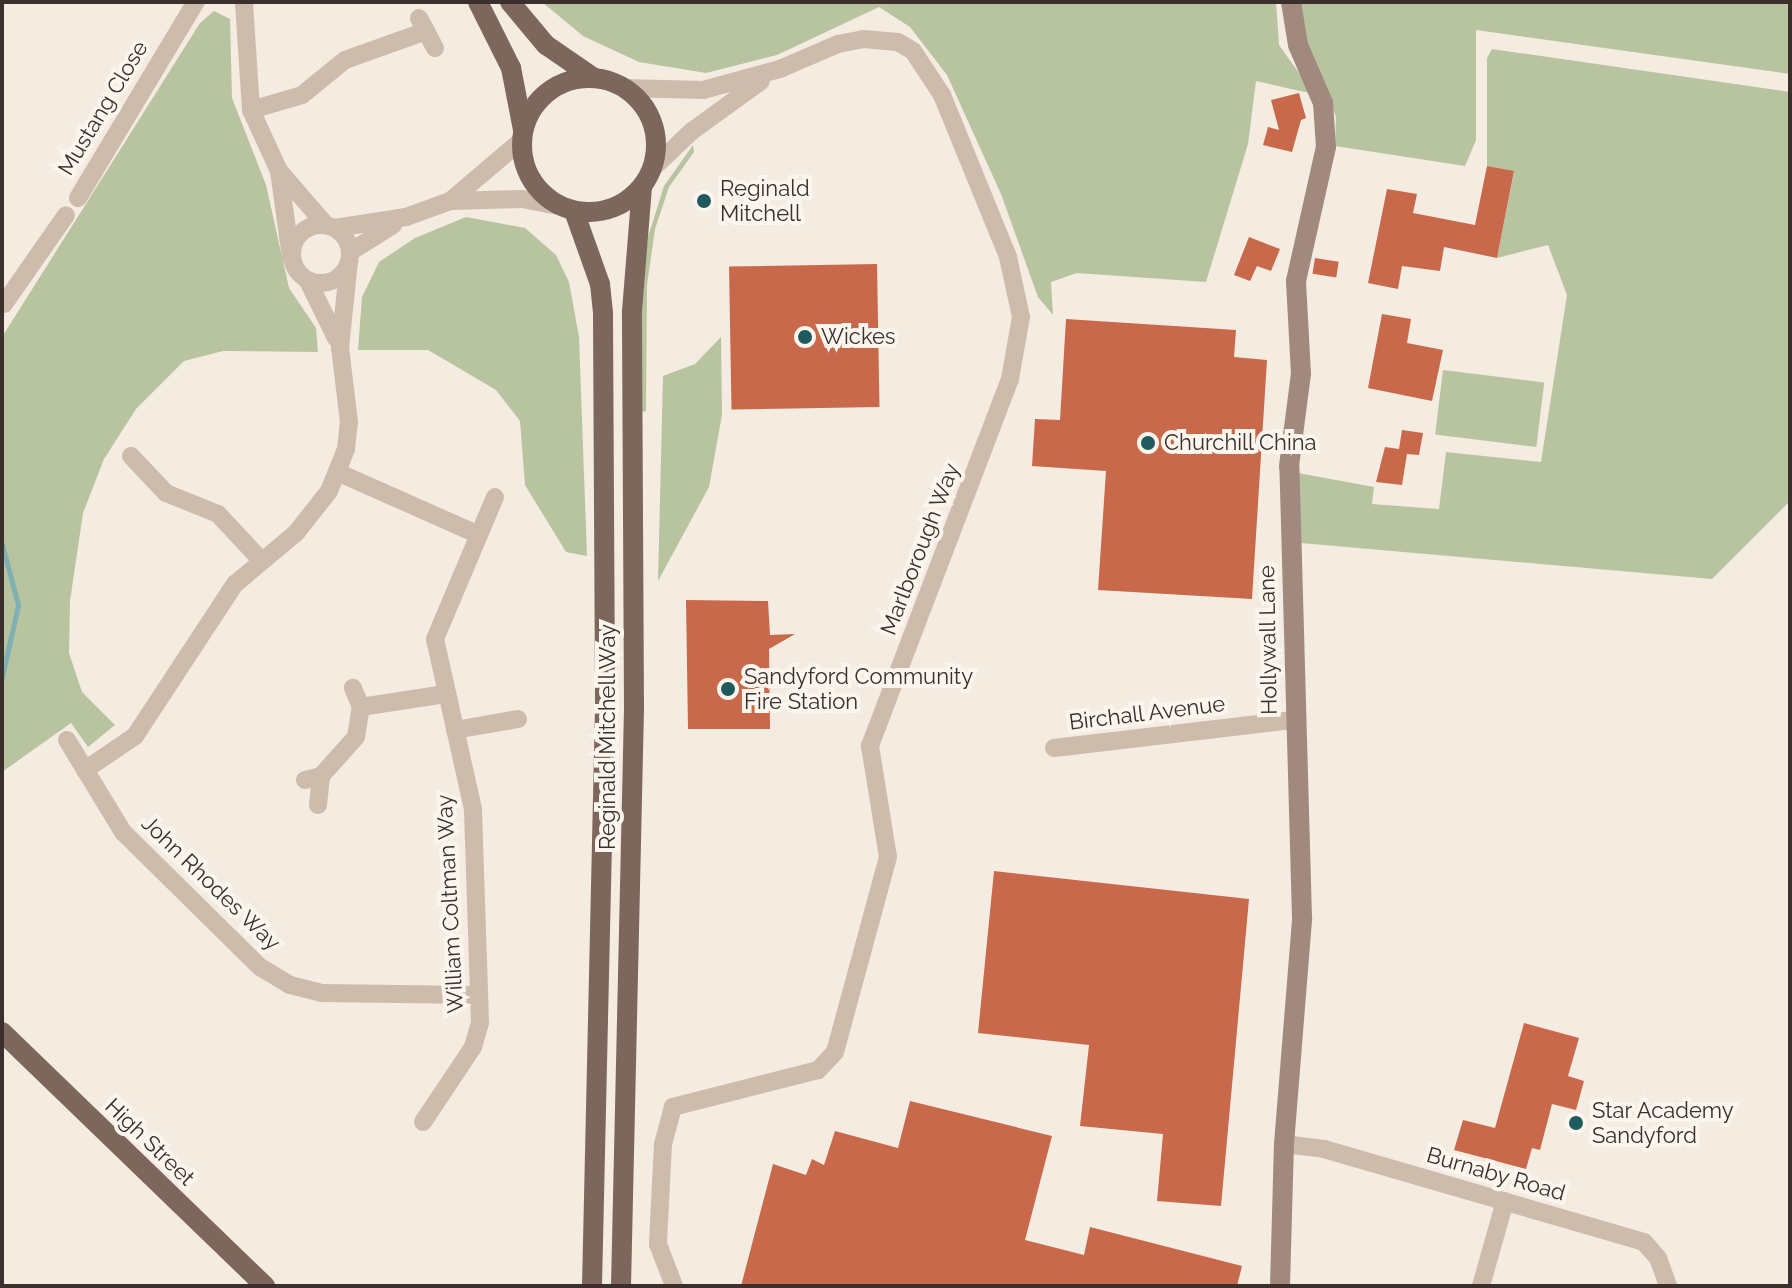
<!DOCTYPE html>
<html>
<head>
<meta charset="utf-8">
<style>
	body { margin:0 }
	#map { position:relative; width:1792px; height:1288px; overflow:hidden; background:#f4ebe1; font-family:Raleway,sans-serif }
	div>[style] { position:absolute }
	.green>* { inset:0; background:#b8c4a0; transform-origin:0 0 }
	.stream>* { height:5px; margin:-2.5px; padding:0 2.5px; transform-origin:2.5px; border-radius:2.5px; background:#7fb0b2 }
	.building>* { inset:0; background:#c8694b; transform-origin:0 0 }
	.street>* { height:18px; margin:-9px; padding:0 9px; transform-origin:9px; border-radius:9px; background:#cdbbac }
	.street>.ring { margin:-9px; padding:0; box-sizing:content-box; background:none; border:18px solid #cdbbac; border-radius:50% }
	.secondary>* { height:20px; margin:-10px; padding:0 10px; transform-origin:10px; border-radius:10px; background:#a18a7d }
	.primary>* { height:20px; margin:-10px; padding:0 10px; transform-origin:10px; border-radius:10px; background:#7d675c }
	.primary>.ring { margin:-10px; padding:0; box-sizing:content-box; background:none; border:20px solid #7d675c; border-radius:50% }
	.dots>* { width:22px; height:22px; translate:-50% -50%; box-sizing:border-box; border:4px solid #fbf5ee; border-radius:50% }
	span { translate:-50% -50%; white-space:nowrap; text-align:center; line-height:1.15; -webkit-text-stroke:8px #fbf5ee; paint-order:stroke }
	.street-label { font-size:22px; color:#3b302b }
	.poi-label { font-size:22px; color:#3b302b }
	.left { translate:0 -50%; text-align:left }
	.frame { position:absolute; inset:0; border:4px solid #3b302b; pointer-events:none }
</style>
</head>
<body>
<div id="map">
	<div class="green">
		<div style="clip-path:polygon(542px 2px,1276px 2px,1279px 45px,1314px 94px,1256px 81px,1248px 144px,1206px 282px,1077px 273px,1051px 282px,1053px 315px,1038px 297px,1001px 194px,947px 75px,910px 27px,879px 7px,777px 55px,706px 73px,639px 62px,583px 36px)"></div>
		<div style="clip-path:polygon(1300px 2px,1790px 2px,1790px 74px,1476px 30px,1476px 140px,1465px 166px,1335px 146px,1336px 117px,1304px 38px)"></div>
		<div style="clip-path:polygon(214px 11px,230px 19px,232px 98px,266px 185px,289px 288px,316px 328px,318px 352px,223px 351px,184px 361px,136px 409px,104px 459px,83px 513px,70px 601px,69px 653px,82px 692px,115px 725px,88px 747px,71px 723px,2px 772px,2px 337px,200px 23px)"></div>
		<div style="clip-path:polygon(1492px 49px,1790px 92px,1790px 501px,1712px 579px,1301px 543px,1298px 473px,1374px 487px,1372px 504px,1439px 509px,1446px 452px,1541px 462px,1567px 295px,1548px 245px,1497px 258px,1514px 172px,1487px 166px,1487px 58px)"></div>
		<div style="clip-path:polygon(693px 145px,694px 152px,669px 187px,655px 229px,647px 285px,646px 411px,642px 412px,640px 316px,648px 237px,664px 186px)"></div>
		<div style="clip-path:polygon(466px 217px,525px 228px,556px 255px,569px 282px,579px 337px,587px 556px,566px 552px,525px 485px,520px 421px,496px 390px,428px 350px,358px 350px,362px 297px,379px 262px,415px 238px)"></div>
		<div style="clip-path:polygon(721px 337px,722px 415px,709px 487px,658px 581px,663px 376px,695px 364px)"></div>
		<div style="left:1443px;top:370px;width:102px;height:65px;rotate:7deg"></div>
	</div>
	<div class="stream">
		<div style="left:2px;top:544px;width:63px;rotate:75.3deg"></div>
		<div style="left:18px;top:605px;width:74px;rotate:102.5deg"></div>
	</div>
	<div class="building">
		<div style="clip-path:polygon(1299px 93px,1306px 118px,1301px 120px,1292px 152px,1263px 145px,1268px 127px,1279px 130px,1271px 100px)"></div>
		<div style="clip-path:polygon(1487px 166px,1514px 171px,1497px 258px,1444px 247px,1440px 271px,1402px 266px,1398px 289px,1368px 283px,1387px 189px,1417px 194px,1413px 213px,1475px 225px)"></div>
		<div style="clip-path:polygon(1249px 237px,1280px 249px,1271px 271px,1257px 266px,1250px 281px,1234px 275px)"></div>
		<div style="left:1315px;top:258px;width:24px;height:16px;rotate:9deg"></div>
		<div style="left:877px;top:264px;width:143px;height:148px;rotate:89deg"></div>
		<div style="clip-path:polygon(1382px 314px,1411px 319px,1407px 343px,1443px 350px,1432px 401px,1368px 388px)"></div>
		<div style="clip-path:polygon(1066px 319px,1236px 330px,1234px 357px,1267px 360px,1252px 599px,1098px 590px,1106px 471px,1032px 466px,1035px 419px,1060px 420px)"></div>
		<div style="clip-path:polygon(1402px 430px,1423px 433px,1419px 455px,1407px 454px,1402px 485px,1376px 482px,1385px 447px,1399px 449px)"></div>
		<div style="clip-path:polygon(686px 600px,768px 601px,770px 635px,795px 634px,769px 649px,770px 729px,688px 729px)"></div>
		<div style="clip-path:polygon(994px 871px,1249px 899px,1221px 1206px,1157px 1201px,1163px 1134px,1080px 1126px,1089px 1045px,978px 1033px)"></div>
		<div style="clip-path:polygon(1524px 1023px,1579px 1038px,1568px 1076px,1584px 1081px,1576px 1110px,1552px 1104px,1540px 1150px,1532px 1148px,1526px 1169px,1454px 1150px,1463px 1120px,1495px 1128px)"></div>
		<div style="clip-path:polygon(910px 1101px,1052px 1136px,1025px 1240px,1084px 1255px,1090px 1227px,1242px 1266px,1237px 1286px,741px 1286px,773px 1164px,806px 1175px,812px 1159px,824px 1165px,835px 1131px,898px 1148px)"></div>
	</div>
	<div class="street">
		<div style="left:244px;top:2px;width:108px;rotate:86.3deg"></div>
		<div style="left:251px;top:110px;width:67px;rotate:65.3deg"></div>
		<div style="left:279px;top:171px;width:87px;rotate:82.1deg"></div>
		<div style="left:419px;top:18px;width:34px;rotate:62deg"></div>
		<div style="left:624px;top:88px;width:79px;rotate:1.5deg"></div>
		<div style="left:703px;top:90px;width:80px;rotate:-15.3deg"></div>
		<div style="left:780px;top:69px;width:63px;rotate:-23.3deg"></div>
		<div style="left:838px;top:44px;width:25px;rotate:-11deg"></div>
		<div style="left:863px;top:39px;width:35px;rotate:5deg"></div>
		<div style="left:898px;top:42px;width:17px;rotate:31deg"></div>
		<div style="left:913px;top:51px;width:53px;rotate:56.6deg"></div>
		<div style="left:942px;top:95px;width:175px;rotate:67.8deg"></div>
		<div style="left:1008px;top:257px;width:61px;rotate:77.8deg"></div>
		<div style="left:1021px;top:317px;width:63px;rotate:100.1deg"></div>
		<div style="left:1010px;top:379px;width:393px;rotate:110.9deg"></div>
		<div style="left:870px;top:746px;width:112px;rotate:80.8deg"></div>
		<div style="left:888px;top:857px;width:202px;rotate:105.2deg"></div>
		<div style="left:835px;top:1052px;width:25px;rotate:133deg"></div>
		<div style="left:818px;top:1070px;width:150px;rotate:165.7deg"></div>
		<div style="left:673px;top:1107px;width:38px;rotate:105deg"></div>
		<div style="left:663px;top:1144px;width:100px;rotate:92.9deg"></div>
		<div style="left:658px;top:1244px;width:45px;rotate:69.1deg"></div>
		<div style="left:251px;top:110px;width:53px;rotate:-16.4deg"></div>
		<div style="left:302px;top:95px;width:55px;rotate:-39.1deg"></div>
		<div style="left:345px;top:60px;width:86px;rotate:-19.7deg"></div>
		<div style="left:653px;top:168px;width:54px;rotate:-43.5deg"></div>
		<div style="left:692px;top:131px;width:85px;rotate:-35.9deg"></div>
		<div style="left:279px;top:171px;width:72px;rotate:49deg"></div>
		<div style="left:78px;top:198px;width:229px;rotate:-59deg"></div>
		<div style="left:451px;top:201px;width:71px;rotate:-1.6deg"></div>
		<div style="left:522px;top:199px;width:38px;rotate:11deg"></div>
		<div class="ring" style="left:292px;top:225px;width:40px;height:40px"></div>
		<div style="left:335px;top:228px;width:72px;rotate:-8.8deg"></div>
		<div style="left:406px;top:217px;width:47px;rotate:-20deg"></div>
		<div style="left:450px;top:201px;width:94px;rotate:-40.3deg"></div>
		<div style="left:350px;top:252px;width:51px;rotate:-32.1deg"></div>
		<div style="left:308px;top:281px;width:64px;rotate:63.8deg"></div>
		<div style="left:4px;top:304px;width:108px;rotate:-55.1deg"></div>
		<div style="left:131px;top:456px;width:51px;rotate:46.6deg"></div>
		<div style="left:166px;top:493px;width:56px;rotate:22deg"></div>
		<div style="left:218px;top:514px;width:62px;rotate:47deg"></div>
		<div style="left:337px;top:472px;width:153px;rotate:23.9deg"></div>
		<div style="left:361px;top:707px;width:85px;rotate:-8.8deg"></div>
		<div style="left:455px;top:730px;width:64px;rotate:-9.9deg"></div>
		<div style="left:67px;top:740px;width:108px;rotate:58.7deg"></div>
		<div style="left:123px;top:832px;width:192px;rotate:44.6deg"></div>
		<div style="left:260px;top:967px;width:35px;rotate:31deg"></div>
		<div style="left:290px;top:985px;width:32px;rotate:14deg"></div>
		<div style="left:321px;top:993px;width:156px;rotate:0.7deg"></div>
		<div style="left:1054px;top:748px;width:241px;rotate:-6.7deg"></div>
		<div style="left:85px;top:770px;width:60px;rotate:-34.2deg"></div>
		<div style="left:135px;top:736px;width:182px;rotate:-56.7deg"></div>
		<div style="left:235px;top:584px;width:80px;rotate:-39.9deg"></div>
		<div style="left:296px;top:533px;width:53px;rotate:-51.8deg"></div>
		<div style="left:329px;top:491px;width:45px;rotate:-68deg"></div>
		<div style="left:346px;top:449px;width:27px;rotate:-84deg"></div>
		<div style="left:349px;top:422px;width:75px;rotate:-96.9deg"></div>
		<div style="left:340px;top:348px;width:87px;rotate:-84.1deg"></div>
		<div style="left:305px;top:780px;width:16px;rotate:-14deg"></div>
		<div style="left:321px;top:776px;width:52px;rotate:-48.1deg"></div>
		<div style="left:356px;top:737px;width:30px;rotate:-81deg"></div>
		<div style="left:361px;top:707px;width:21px;rotate:-113deg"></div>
		<div style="left:318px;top:805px;width:29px;rotate:-84deg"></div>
		<div style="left:423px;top:1122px;width:90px;rotate:-56.3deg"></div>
		<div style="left:473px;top:1047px;width:26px;rotate:-74deg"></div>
		<div style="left:480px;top:1022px;width:213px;rotate:-91.9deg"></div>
		<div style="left:473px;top:809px;width:174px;rotate:-102.6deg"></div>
		<div style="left:435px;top:639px;width:154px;rotate:-67.1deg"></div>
		<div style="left:1284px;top:1144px;width:40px;rotate:7.1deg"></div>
		<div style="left:1324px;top:1149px;width:333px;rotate:16.2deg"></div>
		<div style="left:1644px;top:1242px;width:21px;rotate:49deg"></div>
		<div style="left:1658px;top:1258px;width:30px;rotate:70deg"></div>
		<div style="left:1481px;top:1286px;width:88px;rotate:-74.2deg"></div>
	</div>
	<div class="secondary">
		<div style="left:1280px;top:1286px;width:142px;rotate:-88.4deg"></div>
		<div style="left:1284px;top:1144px;width:227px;rotate:-85.4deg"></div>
		<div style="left:1302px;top:918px;width:452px;rotate:-91.6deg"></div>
		<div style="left:1289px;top:466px;width:93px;rotate:-82.6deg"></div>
		<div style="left:1301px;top:374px;width:93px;rotate:-93.1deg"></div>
		<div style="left:1296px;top:281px;width:137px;rotate:-77.4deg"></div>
		<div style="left:1326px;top:147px;width:44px;rotate:-93.9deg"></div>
		<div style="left:1323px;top:103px;width:63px;rotate:-113.3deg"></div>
		<div style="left:1298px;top:45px;width:44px;rotate:-99.2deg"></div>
	</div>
	<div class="primary">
		<div style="left:478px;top:2px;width:74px;rotate:63.4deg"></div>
		<div style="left:511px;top:68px;width:63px;rotate:79deg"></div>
		<div style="left:510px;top:2px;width:56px;rotate:50.1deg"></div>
		<div style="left:546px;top:45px;width:58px;rotate:34.5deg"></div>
		<div class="ring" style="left:522px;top:78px;width:114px;height:114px"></div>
		<div style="left:574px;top:211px;width:77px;rotate:70.4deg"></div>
		<div style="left:600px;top:284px;width:30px;rotate:84deg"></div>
		<div style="left:603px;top:314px;width:395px;rotate:89.7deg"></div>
		<div style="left:605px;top:709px;width:577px;rotate:91.29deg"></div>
		<div style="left:2px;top:1032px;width:366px;rotate:44deg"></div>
		<div style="left:621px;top:1286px;width:579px;rotate:-88.71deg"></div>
		<div style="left:634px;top:707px;width:396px;rotate:-90.3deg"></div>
		<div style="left:632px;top:311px;width:123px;rotate:-85.4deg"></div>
	</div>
	<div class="dots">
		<div style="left:704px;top:201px;background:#1f5a5e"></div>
		<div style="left:805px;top:337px;background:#1f5a5e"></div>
		<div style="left:1148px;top:443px;background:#1f5a5e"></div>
		<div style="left:728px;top:689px;background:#1f5a5e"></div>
		<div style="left:1576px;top:1123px;background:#1f5a5e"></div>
	</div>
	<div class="street-label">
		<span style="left:103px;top:108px;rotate:-59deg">Mustang Close</span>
		<span style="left:920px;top:549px;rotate:-69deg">Marlborough Way</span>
		<span style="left:1268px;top:640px;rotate:-91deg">Hollywall Lane</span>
		<span style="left:1147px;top:713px;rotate:-7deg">Birchall Avenue</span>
		<span style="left:608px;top:737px;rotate:-90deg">Reginald Mitchell Way</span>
		<span style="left:211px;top:883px;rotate:44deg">John Rhodes Way</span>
		<span style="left:450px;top:904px;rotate:-93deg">William Coltman Way</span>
		<span style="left:150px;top:1142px;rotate:44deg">High Street</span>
		<span style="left:1496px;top:1174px;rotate:16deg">Burnaby Road</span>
	</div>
	<div class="poi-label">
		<span class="left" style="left:720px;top:201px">Reginald<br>Mitchell</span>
		<span class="left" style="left:821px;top:337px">Wickes</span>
		<span class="left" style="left:1164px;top:443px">Churchill China</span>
		<span class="left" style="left:744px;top:689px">Sandyford Community<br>Fire Station</span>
		<span class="left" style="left:1592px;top:1123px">Star Academy<br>Sandyford</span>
	</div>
	<div class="frame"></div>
</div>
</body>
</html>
